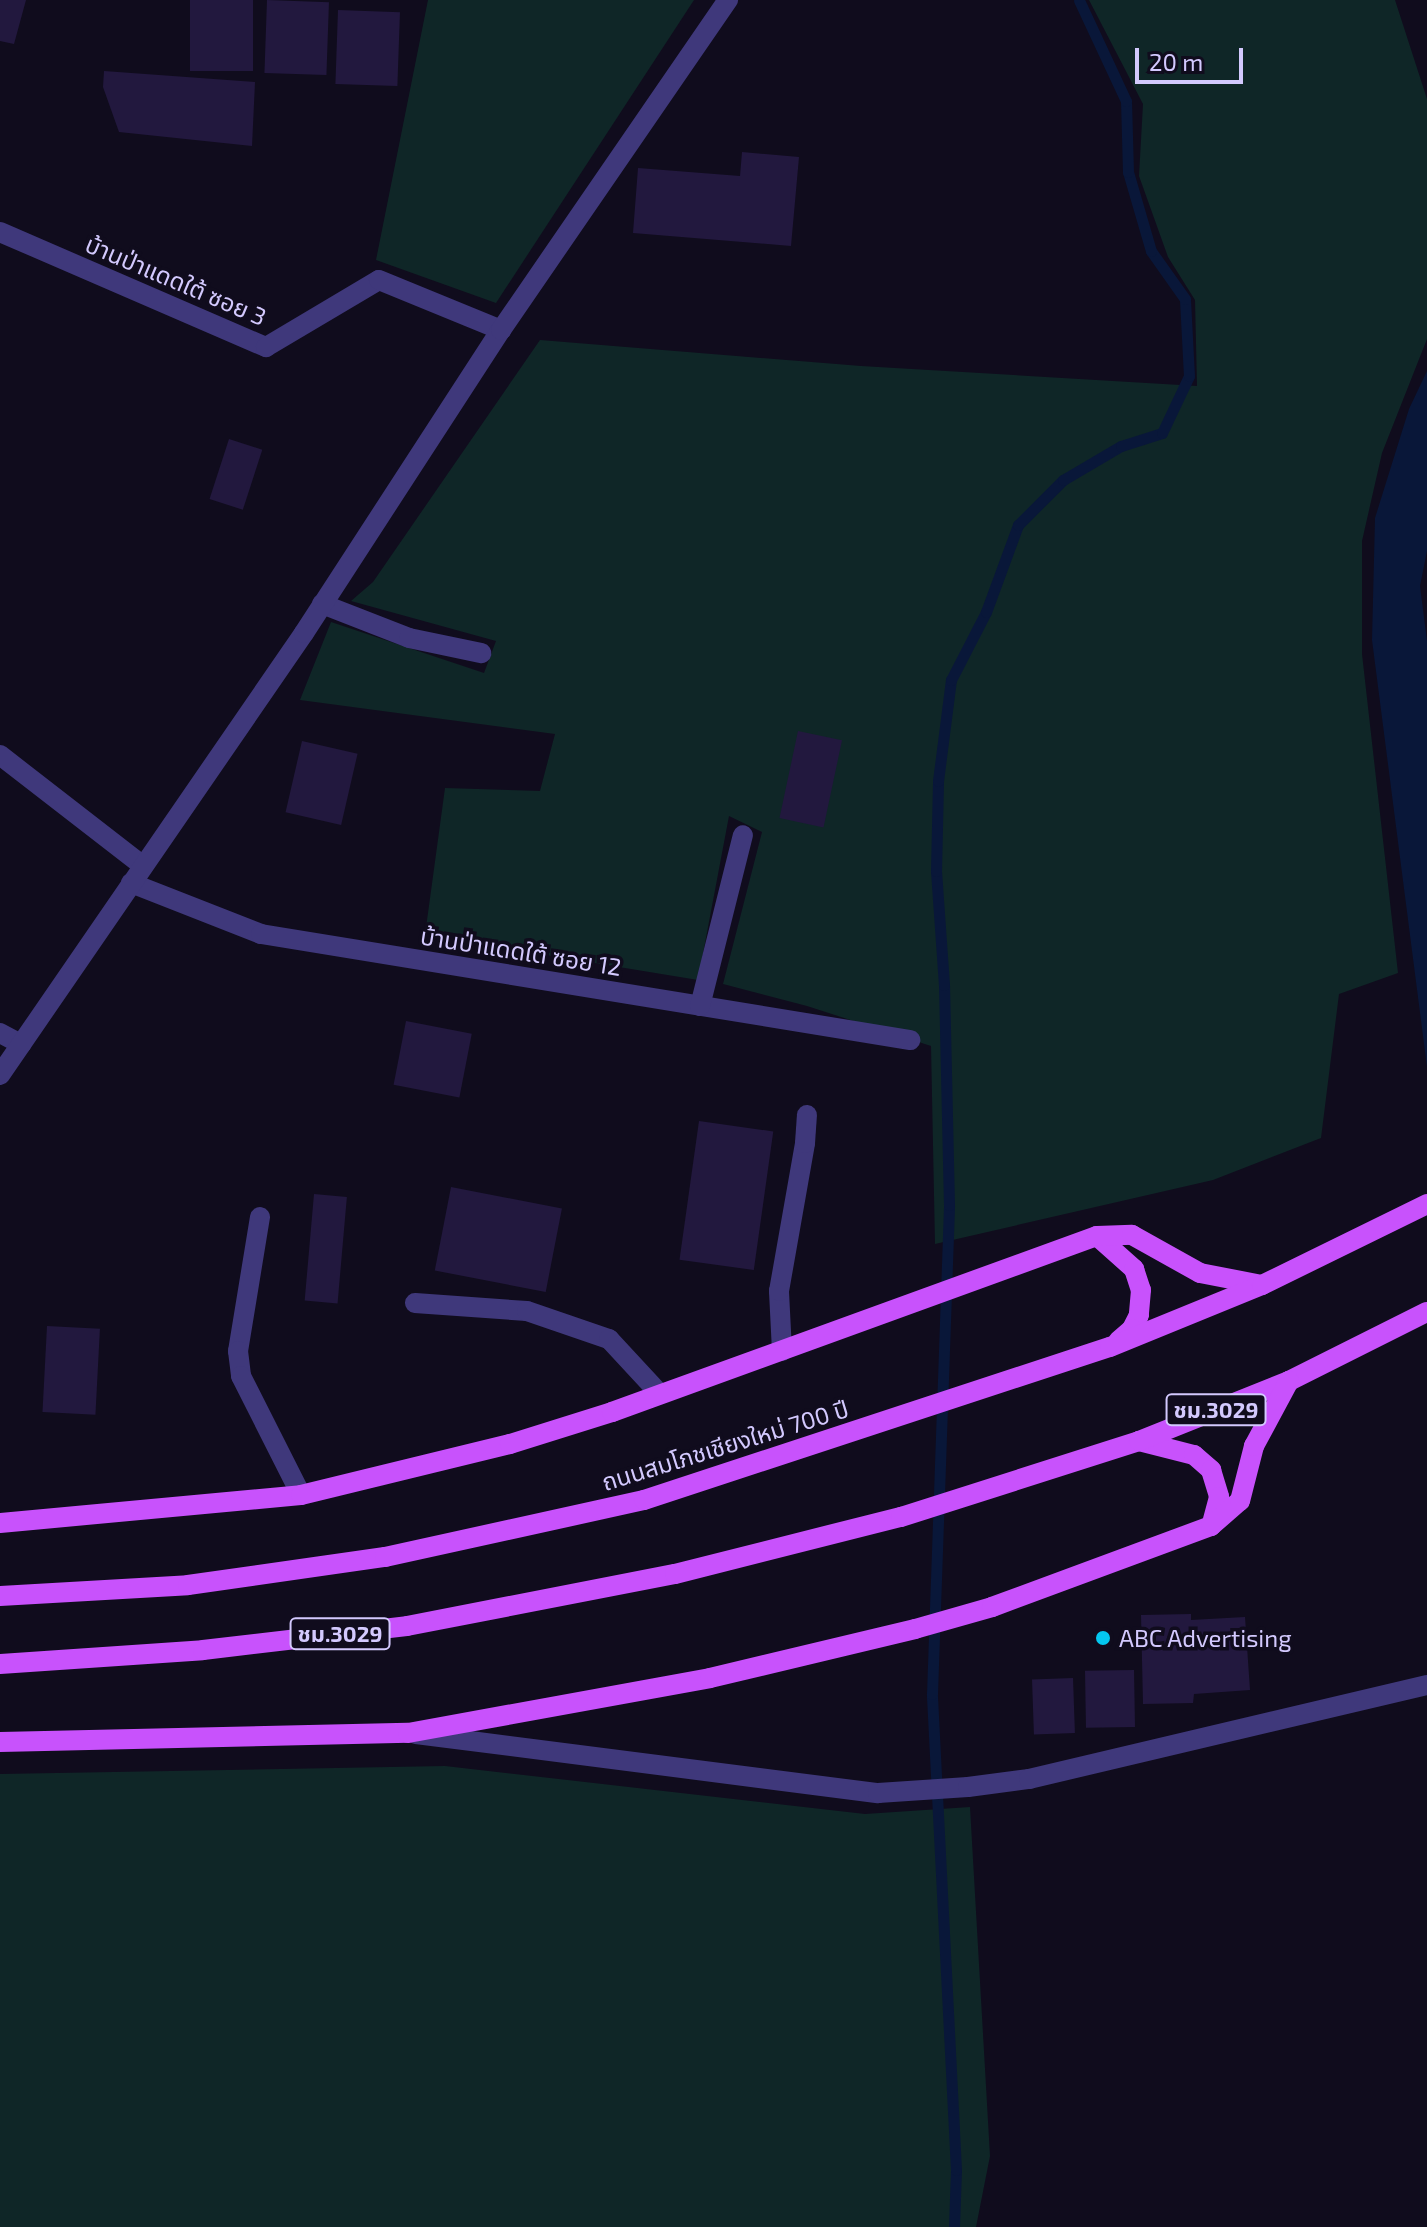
<!DOCTYPE html>
<html>
<head>
<meta charset="utf-8">
<style>
	body { margin:0 }
	#map { position:relative; width:1427px; height:2227px; overflow:hidden; background:#100c1d; font-family:"Exo 2","Noto Sans Thai",sans-serif }
	div>[style] { position:absolute }
	.green>* { inset:0; background:#0f2627 }
	.water>* { inset:0; background:#091739 }
	.stream>* { height:11px; margin:-5.5px; padding:0 5.5px; transform-origin:5.5px; border-radius:5.5px; background:#091739 }
	.building>* { inset:0; background:#22183e; transform-origin:0 0 }
	.minor>* { height:20px; margin:-10px; padding:0 10px; transform-origin:10px; border-radius:10px; background:#3f387b }
	.major>* { height:20px; margin:-10px; padding:0 10px; transform-origin:10px; border-radius:10px; background:#c852fc }
	.dots>* { width:22px; height:22px; translate:-50% -50%; box-sizing:border-box; border:4px solid #100c1d; border-radius:50% }
	span { translate:-50% -50%; white-space:nowrap; text-align:center; line-height:1.15; -webkit-text-stroke:7px #100c1d; paint-order:stroke }
	.shield-label span { padding:2px 6px; background:#100c1d; border:2px solid; border-radius:6px; -webkit-text-stroke-width:0 }
	.shield-label { font-size:22px; color:#d3c9fe; font-weight:700 }
	.street-label { font-size:24px; color:#d3c9fe }
	.poi-label { font-size:24px; color:#d3c9fe }
	.left { translate:0 -50%; text-align:left }
	.scale { position:absolute; left:1135px; top:48px; width:108px; height:36px; box-sizing:border-box; border:4px solid #d3c9fe; border-top:0; padding-left:10px; font-size:24px; line-height:28px; white-space:nowrap; color:#d3c9fe; -webkit-text-stroke:6px #100c1d; paint-order:stroke }
</style>
</head>
<body>
<div id="map">
	<div class="green">
		<div style="clip-path:polygon(428px 0,694px 0,496px 303px,376px 260px)"></div>
		<div style="clip-path:polygon(1089px 0,1395px 0,1427px 99px,1427px 339px,1382px 453px,1362px 541px,1362px 654px,1398px 973px,1339px 994px,1321px 1138px,1213px 1180px,935px 1244px,931px 1046px,807px 1006px,723px 984px,762px 832px,729px 816px,698px 980px,425px 935px,445px 788px,540px 791px,555px 734px,300px 700px,331px 622px,484px 673px,496px 641px,351px 601px,373px 582px,540px 340px,861px 366px,1197px 386px,1195px 300px,1168px 257px,1139px 176px,1143px 104px)"></div>
		<div style="clip-path:polygon(445px 1766px,865px 1814px,970px 1807px,990px 2156px,976px 2227px,0 2227px,0 1774px)"></div>
	</div>
	<div class="water">
		<div style="clip-path:polygon(1427px 371px,1427px 551px,1420px 586px,1427px 641px,1427px 1067px,1372px 640px,1375px 518px,1409px 409px)"></div>
	</div>
	<div class="stream">
		<div style="left:954px;top:2227px;width:57px;rotate:-88deg"></div>
		<div style="left:956px;top:2170px;width:477px;rotate:-92.9deg"></div>
		<div style="left:932px;top:1694px;width:489px;rotate:-88deg"></div>
		<div style="left:949px;top:1205px;width:220px;rotate:-91.3deg"></div>
		<div style="left:944px;top:985px;width:114px;rotate:-94deg"></div>
		<div style="left:936px;top:871px;width:90px;rotate:-88.7deg"></div>
		<div style="left:938px;top:781px;width:102px;rotate:-82.7deg"></div>
		<div style="left:951px;top:680px;width:76px;rotate:-62.8deg"></div>
		<div style="left:986px;top:612px;width:93px;rotate:-69.8deg"></div>
		<div style="left:1018px;top:525px;width:64px;rotate:-45deg"></div>
		<div style="left:1063px;top:480px;width:67px;rotate:-30.4deg"></div>
		<div style="left:1121px;top:446px;width:43px;rotate:-17.6deg"></div>
		<div style="left:1162px;top:433px;width:63px;rotate:-64.7deg"></div>
		<div style="left:1189px;top:376px;width:77px;rotate:-93deg"></div>
		<div style="left:1185px;top:299px;width:59px;rotate:-125.3deg"></div>
		<div style="left:1151px;top:251px;width:82px;rotate:-106.2deg"></div>
		<div style="left:1128px;top:172px;width:71px;rotate:-91.6deg"></div>
		<div style="left:1126px;top:101px;width:111px;rotate:-115deg"></div>
	</div>
	<div class="building">
		<div style="clip-path:polygon(0 0,26px 0,14px 44px,0 41px)"></div>
		<div style="left:190px;top:0;width:63px;height:71px"></div>
		<div style="left:267px;top:0;width:62px;height:73px;rotate:2deg"></div>
		<div style="left:338px;top:10px;width:62px;height:74px;rotate:2deg"></div>
		<div style="clip-path:polygon(104px 71px,255px 82px,252px 146px,119px 132px,103px 87px)"></div>
		<div style="clip-path:polygon(742px 152px,799px 157px,791px 246px,633px 233px,638px 168px,740px 176px)"></div>
		<div style="left:229px;top:439px;width:35px;height:63px;rotate:18deg"></div>
		<div style="left:798px;top:731px;width:45px;height:89px;rotate:12deg"></div>
		<div style="left:302px;top:741px;width:57px;height:73px;rotate:13deg"></div>
		<div style="left:406px;top:1021px;width:67px;height:65px;rotate:11deg"></div>
		<div style="left:699px;top:1121px;width:75px;height:140px;rotate:8deg"></div>
		<div style="left:451px;top:1187px;width:113px;height:85px;rotate:11deg"></div>
		<div style="left:314px;top:1194px;width:33px;height:107px;rotate:5deg"></div>
		<div style="left:47px;top:1326px;width:53px;height:86px;rotate:3deg"></div>
		<div style="clip-path:polygon(1191px 1614px,1191px 1620px,1245px 1617px,1250px 1690px,1194px 1694px,1193px 1703px,1143px 1704px,1141px 1615px)"></div>
		<div style="left:1134px;top:1670px;width:57px;height:49px;rotate:89deg"></div>
		<div style="left:1073px;top:1678px;width:55px;height:41px;rotate:88deg"></div>
	</div>
	<div class="minor">
		<div style="left:0;top:232px;width:290px;rotate:23.4deg"></div>
		<div style="left:266px;top:347px;width:131px;rotate:-30.7deg"></div>
		<div style="left:379px;top:280px;width:132px;rotate:22.3deg"></div>
		<div style="left:322px;top:604px;width:93px;rotate:21.3deg"></div>
		<div style="left:409px;top:638px;width:74px;rotate:11.8deg"></div>
		<div style="left:0;top:755px;width:181px;rotate:37.8deg"></div>
		<div style="left:131px;top:883px;width:140px;rotate:21.4deg"></div>
		<div style="left:261px;top:934px;width:658px;rotate:9.28deg"></div>
		<div style="left:700px;top:1006px;width:176px;rotate:-75.9deg"></div>
		<div style="left:0;top:1033px;width:24px;rotate:28deg"></div>
		<div style="left:0;top:1075px;width:536px;rotate:-55.48deg"></div>
		<div style="left:304px;top:633px;width:361px;rotate:-57deg"></div>
		<div style="left:501px;top:330px;width:401px;rotate:-55.5deg"></div>
		<div style="left:260px;top:1217px;width:136px;rotate:99.3deg"></div>
		<div style="left:238px;top:1351px;width:25px;rotate:83deg"></div>
		<div style="left:241px;top:1376px;width:133px;rotate:63.2deg"></div>
		<div style="left:415px;top:1303px;width:112px;rotate:4.1deg"></div>
		<div style="left:527px;top:1311px;width:87px;rotate:18.9deg"></div>
		<div style="left:609px;top:1339px;width:75px;rotate:47.2deg"></div>
		<div style="left:782px;top:1351px;width:60px;rotate:-92.9deg"></div>
		<div style="left:779px;top:1291px;width:150px;rotate:-80deg"></div>
		<div style="left:805px;top:1143px;width:28px;rotate:-86deg"></div>
		<div style="left:416px;top:1734px;width:466px;rotate:7.3deg"></div>
		<div style="left:878px;top:1793px;width:90px;rotate:-3.8deg"></div>
		<div style="left:968px;top:1787px;width:62px;rotate:-7.5deg"></div>
		<div style="left:1029px;top:1779px;width:409px;rotate:-13.3deg"></div>
	</div>
	<div class="major">
		<div style="left:1097px;top:1236px;width:50px;rotate:41.7deg"></div>
		<div style="left:1134px;top:1269px;width:22px;rotate:72deg"></div>
		<div style="left:1141px;top:1290px;width:25px;rotate:95deg"></div>
		<div style="left:1139px;top:1315px;width:16px;rotate:117deg"></div>
		<div style="left:1132px;top:1329px;width:18px;rotate:139deg"></div>
		<div style="left:1139px;top:1441px;width:57px;rotate:14.3deg"></div>
		<div style="left:1194px;top:1455px;width:23px;rotate:41deg"></div>
		<div style="left:1211px;top:1470px;width:28px;rotate:73deg"></div>
		<div style="left:1219px;top:1497px;width:30px;rotate:105deg"></div>
		<div style="left:0;top:1523px;width:302px;rotate:-5.3deg"></div>
		<div style="left:301px;top:1495px;width:215px;rotate:-13.7deg"></div>
		<div style="left:510px;top:1444px;width:107px;rotate:-17.4deg"></div>
		<div style="left:612px;top:1412px;width:516px;rotate:-19.95deg"></div>
		<div style="left:1097px;top:1236px;width:35px;rotate:-2deg"></div>
		<div style="left:1132px;top:1235px;width:78px;rotate:29.2deg"></div>
		<div style="left:1200px;top:1273px;width:63px;rotate:11deg"></div>
		<div style="left:0;top:1596px;width:188px;rotate:-3.3deg"></div>
		<div style="left:188px;top:1585px;width:199px;rotate:-8.1deg"></div>
		<div style="left:385px;top:1557px;width:265px;rotate:-12.4deg"></div>
		<div style="left:644px;top:1500px;width:490px;rotate:-18.2deg"></div>
		<div style="left:1110px;top:1347px;width:164px;rotate:-22.2deg"></div>
		<div style="left:1262px;top:1285px;width:184px;rotate:-26.1deg"></div>
		<div style="left:0;top:1664px;width:203px;rotate:-3.9deg"></div>
		<div style="left:203px;top:1650px;width:205px;rotate:-6.7deg"></div>
		<div style="left:407px;top:1626px;width:273px;rotate:-11deg"></div>
		<div style="left:675px;top:1574px;width:233px;rotate:-14.2deg"></div>
		<div style="left:901px;top:1517px;width:250px;rotate:-17.7deg"></div>
		<div style="left:1139px;top:1441px;width:162px;rotate:-21.8deg"></div>
		<div style="left:1289px;top:1381px;width:154px;rotate:-26.6deg"></div>
		<div style="left:0;top:1742px;width:408px;rotate:-1.3deg"></div>
		<div style="left:408px;top:1733px;width:307px;rotate:-10.3deg"></div>
		<div style="left:710px;top:1678px;width:211px;rotate:-13.4deg"></div>
		<div style="left:915px;top:1629px;width:80px;rotate:-15.9deg"></div>
		<div style="left:992px;top:1607px;width:233px;rotate:-20.3deg"></div>
		<div style="left:1211px;top:1526px;width:38px;rotate:-41deg"></div>
		<div style="left:1240px;top:1501px;width:57px;rotate:-75.7deg"></div>
		<div style="left:1254px;top:1446px;width:74px;rotate:-61.7deg"></div>
	</div>
	<div class="dots">
		<div style="left:1103px;top:1638px;background:#04c7ef"></div>
	</div>
	<div class="shield-label">
		<span style="left:1216px;top:1410px">ชม.3029</span>
		<span style="left:340px;top:1634px">ชม.3029</span>
	</div>
	<div class="street-label">
		<span style="left:176px;top:280px;rotate:23deg">บ้านป่าแดดใต้ ซอย 3</span>
		<span style="left:521px;top:951px;rotate:9deg">บ้านป่าแดดใต้ ซอย 12</span>
		<span style="left:725px;top:1445px;rotate:-17deg">ถนนสมโภชเชียงใหม่ 700 ปี</span>
	</div>
	<div class="poi-label">
		<span class="left" style="left:1119px;top:1638px">ABC Advertising</span>
	</div>
	<div class="scale">20 m</div>
</div>
</body>
</html>
